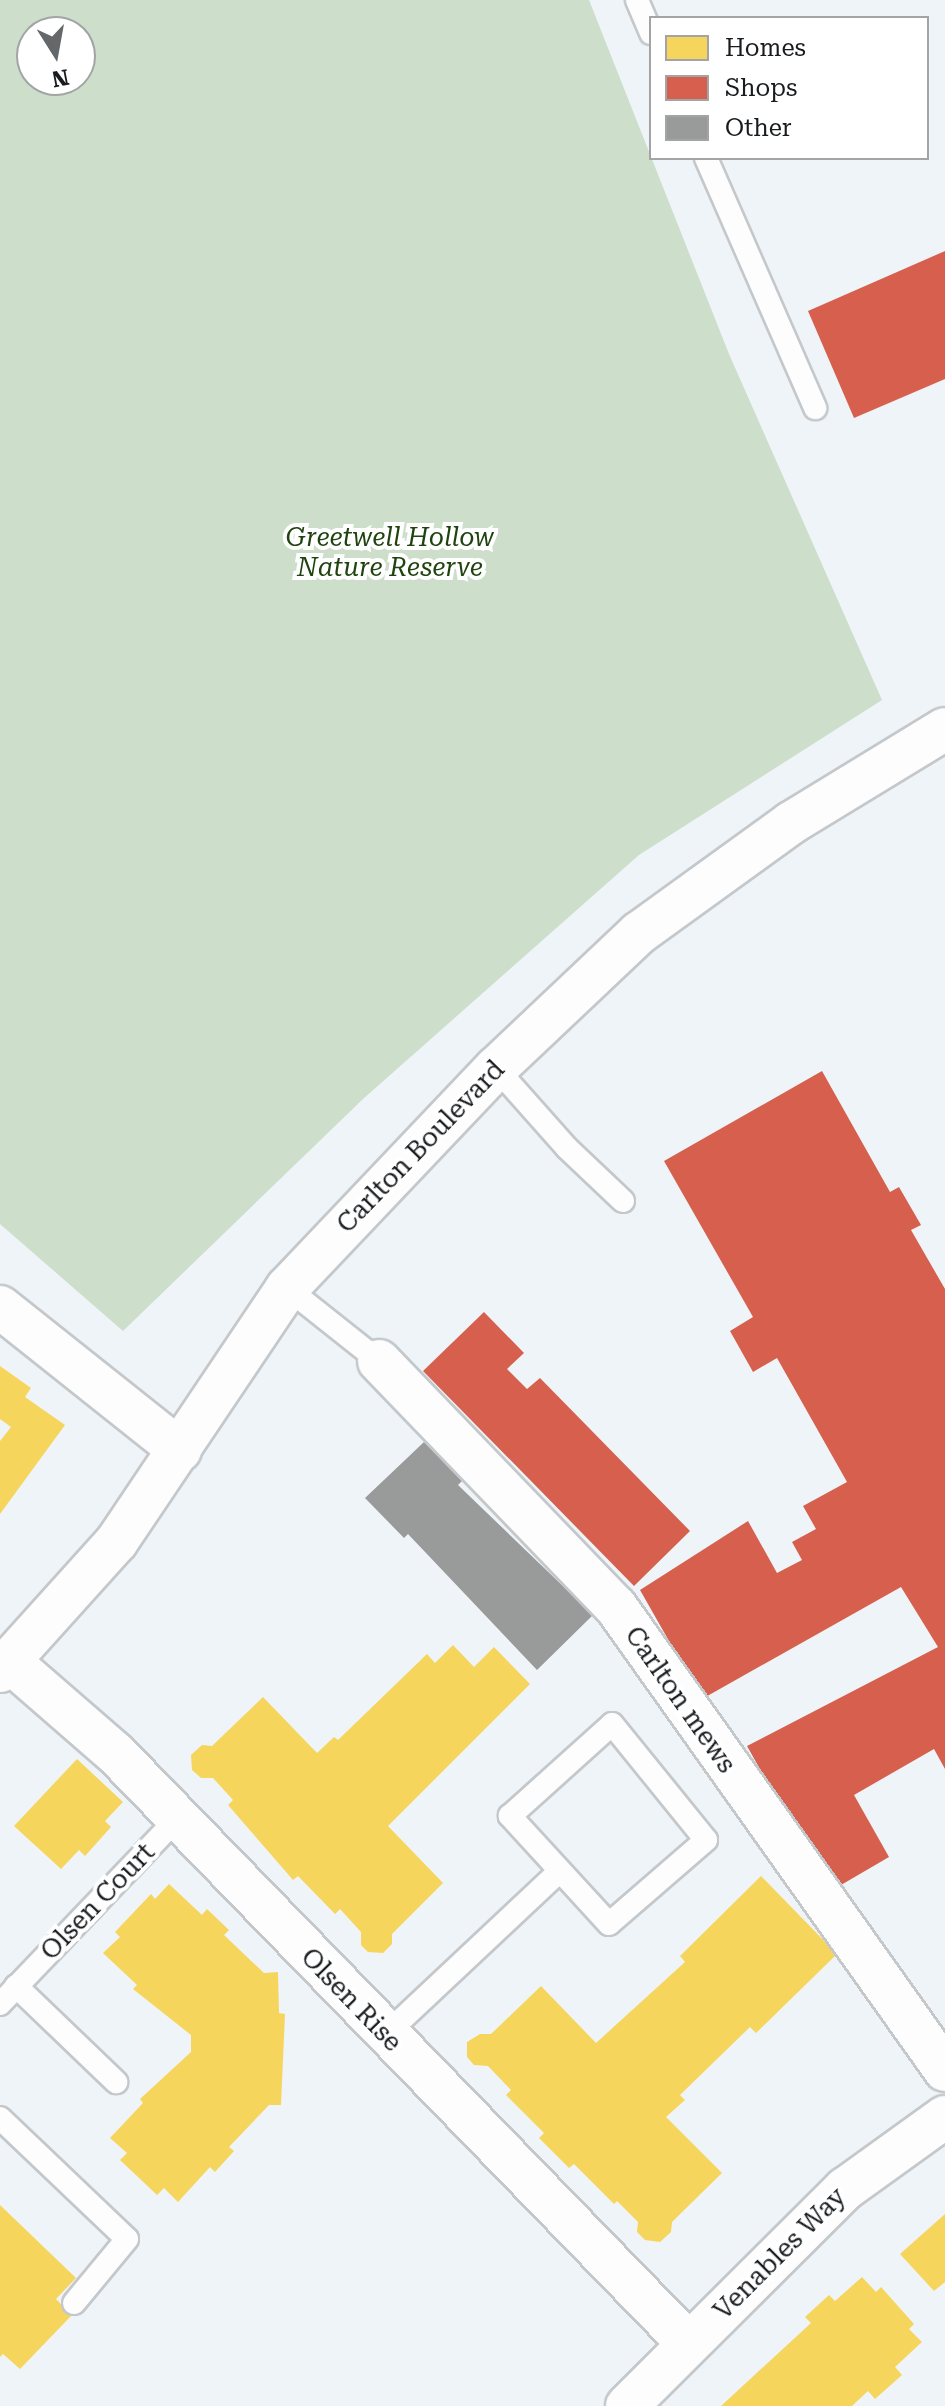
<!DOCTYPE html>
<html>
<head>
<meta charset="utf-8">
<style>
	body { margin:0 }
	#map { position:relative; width:945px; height:2406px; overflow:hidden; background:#eff4f8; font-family:"Roboto Serif",serif }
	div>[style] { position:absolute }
	.green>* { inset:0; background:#cddecb }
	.homes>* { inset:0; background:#f6d55c }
	.shops>* { inset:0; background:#d6604d }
	.building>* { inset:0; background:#999a9a }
	.roads { filter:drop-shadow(2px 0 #c4c8cb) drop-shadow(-2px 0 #c4c8cb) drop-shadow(0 2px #c4c8cb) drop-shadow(0 -2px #c4c8cb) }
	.lane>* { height:22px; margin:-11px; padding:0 11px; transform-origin:11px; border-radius:11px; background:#fdfdfe }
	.street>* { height:42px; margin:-21px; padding:0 21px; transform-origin:21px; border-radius:21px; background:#fdfdfe }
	span { translate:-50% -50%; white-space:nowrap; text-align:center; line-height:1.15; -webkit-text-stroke:8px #fff; paint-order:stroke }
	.park-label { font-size:26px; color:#204410; font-style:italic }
	.street-label { font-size:26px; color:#191c1f }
	.legend { position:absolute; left:649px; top:16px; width:280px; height:144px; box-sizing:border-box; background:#fff; border:2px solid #a3a4a5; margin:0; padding:10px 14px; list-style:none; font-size:24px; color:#191c1f }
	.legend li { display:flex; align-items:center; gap:16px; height:40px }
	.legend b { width:40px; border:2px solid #a3a4a5 }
	.north { position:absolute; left:16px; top:16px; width:80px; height:80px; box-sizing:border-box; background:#fff; border:2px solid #a3a4a5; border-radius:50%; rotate:169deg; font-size:22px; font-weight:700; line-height:32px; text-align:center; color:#191c1f }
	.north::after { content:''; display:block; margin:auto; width:28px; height:36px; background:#64686b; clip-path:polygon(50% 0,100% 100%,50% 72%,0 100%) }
</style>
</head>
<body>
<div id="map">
	<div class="green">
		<div style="clip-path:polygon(evenodd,0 0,589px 0,729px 354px,882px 700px,639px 855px,363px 1099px,123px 1331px,0 1224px,0 0,32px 32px,80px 32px,80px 80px,32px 80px,32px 32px)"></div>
	</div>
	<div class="homes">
		<div style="clip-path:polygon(0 1366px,31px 1388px,25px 1397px,65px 1425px,0 1514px,0 1441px,11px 1427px,0 1419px)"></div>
		<div style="clip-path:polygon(453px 1645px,474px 1667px,494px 1647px,530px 1684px,388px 1826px,443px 1883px,392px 1934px,392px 1944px,383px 1953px,368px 1952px,361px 1945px,361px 1932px,340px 1909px,335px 1914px,298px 1876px,293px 1880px,228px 1805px,233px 1800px,213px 1778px,201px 1778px,192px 1770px,191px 1755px,202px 1745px,212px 1746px,263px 1697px,317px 1753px,334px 1737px,338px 1740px,427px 1654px,435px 1663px)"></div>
		<div style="clip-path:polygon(77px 1759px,123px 1802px,105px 1821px,111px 1827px,85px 1856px,79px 1850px,61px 1869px,14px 1826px)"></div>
		<div style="clip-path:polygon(761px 1876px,837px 1954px,756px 2033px,750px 2027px,680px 2095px,685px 2100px,666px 2117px,722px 2173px,672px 2222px,671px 2232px,660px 2242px,645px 2240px,637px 2232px,638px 2222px,617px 2201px,614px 2204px,574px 2164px,569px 2168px,539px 2138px,544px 2133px,506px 2095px,511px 2090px,488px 2066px,474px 2065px,467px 2057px,467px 2042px,480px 2034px,491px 2034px,541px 1986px,596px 2043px,685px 1962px,680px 1956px)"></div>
		<div style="clip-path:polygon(169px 1884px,202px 1915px,207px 1909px,229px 1930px,224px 1935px,264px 1973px,278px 1972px,279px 2013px,285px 2014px,281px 2105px,269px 2105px,229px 2147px,234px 2151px,215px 2172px,210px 2167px,178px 2202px,164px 2188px,157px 2195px,120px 2160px,127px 2153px,110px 2138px,143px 2103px,140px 2099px,191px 2052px,191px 2035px,133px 1989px,137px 1985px,103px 1953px,120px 1937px,115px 1932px,151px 1894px,155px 1899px)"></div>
		<div style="clip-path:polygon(0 2205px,76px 2278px,56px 2299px,72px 2315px,20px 2369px,3px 2354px,0 2357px)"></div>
		<div style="clip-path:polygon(945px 2214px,945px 2282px,934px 2291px,900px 2254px)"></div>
		<div style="clip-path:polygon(862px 2277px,876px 2292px,881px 2287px,914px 2324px,909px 2329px,922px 2342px,895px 2367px,902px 2375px,875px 2399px,868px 2391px,852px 2406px,721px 2406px,811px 2323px,805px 2317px,829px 2295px,835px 2301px)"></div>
	</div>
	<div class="shops">
		<div style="clip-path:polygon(945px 251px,945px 379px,854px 418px,808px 311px)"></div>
		<div style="clip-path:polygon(822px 1071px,890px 1192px,899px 1187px,921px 1225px,911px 1230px,945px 1289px,945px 1769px,934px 1749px,854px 1795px,889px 1857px,829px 1892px,747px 1746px,938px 1647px,901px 1587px,702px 1699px,640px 1590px,748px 1521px,777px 1573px,802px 1560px,792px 1542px,816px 1529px,803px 1506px,847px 1482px,777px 1358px,753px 1372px,730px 1331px,753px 1317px,664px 1161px)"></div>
		<div style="clip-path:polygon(484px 1312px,524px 1353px,507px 1369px,527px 1389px,540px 1378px,690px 1531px,634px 1586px,423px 1371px)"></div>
	</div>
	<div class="building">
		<div style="clip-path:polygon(424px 1442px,462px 1481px,458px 1485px,593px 1615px,537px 1670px,408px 1534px,404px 1538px,365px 1498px)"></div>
	</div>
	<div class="roads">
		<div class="lane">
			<div style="left:637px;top:0;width:36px;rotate:67deg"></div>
			<div style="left:706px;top:158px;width:273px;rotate:66.4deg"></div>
			<div style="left:496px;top:1068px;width:107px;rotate:48.4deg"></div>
			<div style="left:567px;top:1148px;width:77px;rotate:43.4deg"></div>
			<div style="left:287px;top:1288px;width:117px;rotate:38.4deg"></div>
			<div style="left:612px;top:1724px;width:149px;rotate:51deg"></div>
			<div style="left:706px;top:1840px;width:128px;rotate:139.1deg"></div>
			<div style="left:609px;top:1924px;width:147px;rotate:-132.5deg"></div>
			<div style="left:510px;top:1816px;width:137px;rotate:-42deg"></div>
			<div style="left:16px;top:1986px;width:139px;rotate:43.8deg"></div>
			<div style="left:0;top:2004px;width:259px;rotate:-46.3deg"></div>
			<div style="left:384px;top:2036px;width:241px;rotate:-43.2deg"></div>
			<div style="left:0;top:2118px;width:175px;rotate:43.6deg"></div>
			<div style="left:127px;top:2239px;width:83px;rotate:129.6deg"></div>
		</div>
		<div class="street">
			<div style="left:0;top:1307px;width:230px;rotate:38.5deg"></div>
			<div style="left:379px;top:1361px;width:342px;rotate:46.1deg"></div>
			<div style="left:616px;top:1607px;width:568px;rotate:54.6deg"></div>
			<div style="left:9px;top:1661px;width:142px;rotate:41deg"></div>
			<div style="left:116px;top:1754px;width:822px;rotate:45.84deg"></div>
			<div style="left:0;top:1671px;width:175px;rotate:-48deg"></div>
			<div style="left:117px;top:1541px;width:305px;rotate:-56.1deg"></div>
			<div style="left:287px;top:1288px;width:303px;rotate:-46.5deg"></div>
			<div style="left:496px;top:1068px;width:197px;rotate:-43.4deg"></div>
			<div style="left:639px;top:933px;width:188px;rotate:-35.9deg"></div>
			<div style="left:791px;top:823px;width:180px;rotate:-31.4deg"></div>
			<div style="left:627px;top:2406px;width:308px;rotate:-44.9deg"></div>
			<div style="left:845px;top:2189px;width:123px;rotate:-35.8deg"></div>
		</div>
	</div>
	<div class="park-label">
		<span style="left:390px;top:553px">Greetwell Hollow<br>Nature Reserve</span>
	</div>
	<div class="street-label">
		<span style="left:421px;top:1147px;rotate:-46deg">Carlton Boulevard</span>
		<span style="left:680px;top:1700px;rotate:55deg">Carlton mews</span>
		<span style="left:98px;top:1902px;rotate:-46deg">Olsen Court</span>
		<span style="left:351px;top:2000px;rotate:46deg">Olsen Rise</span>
		<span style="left:780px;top:2254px;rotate:-45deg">Venables Way</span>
	</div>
	<ul class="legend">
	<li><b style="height:22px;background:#f6d55c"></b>Homes</li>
	<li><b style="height:22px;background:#d6604d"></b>Shops</li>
	<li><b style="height:22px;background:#999a9a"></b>Other</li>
	</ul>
	<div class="north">N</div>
</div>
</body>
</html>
